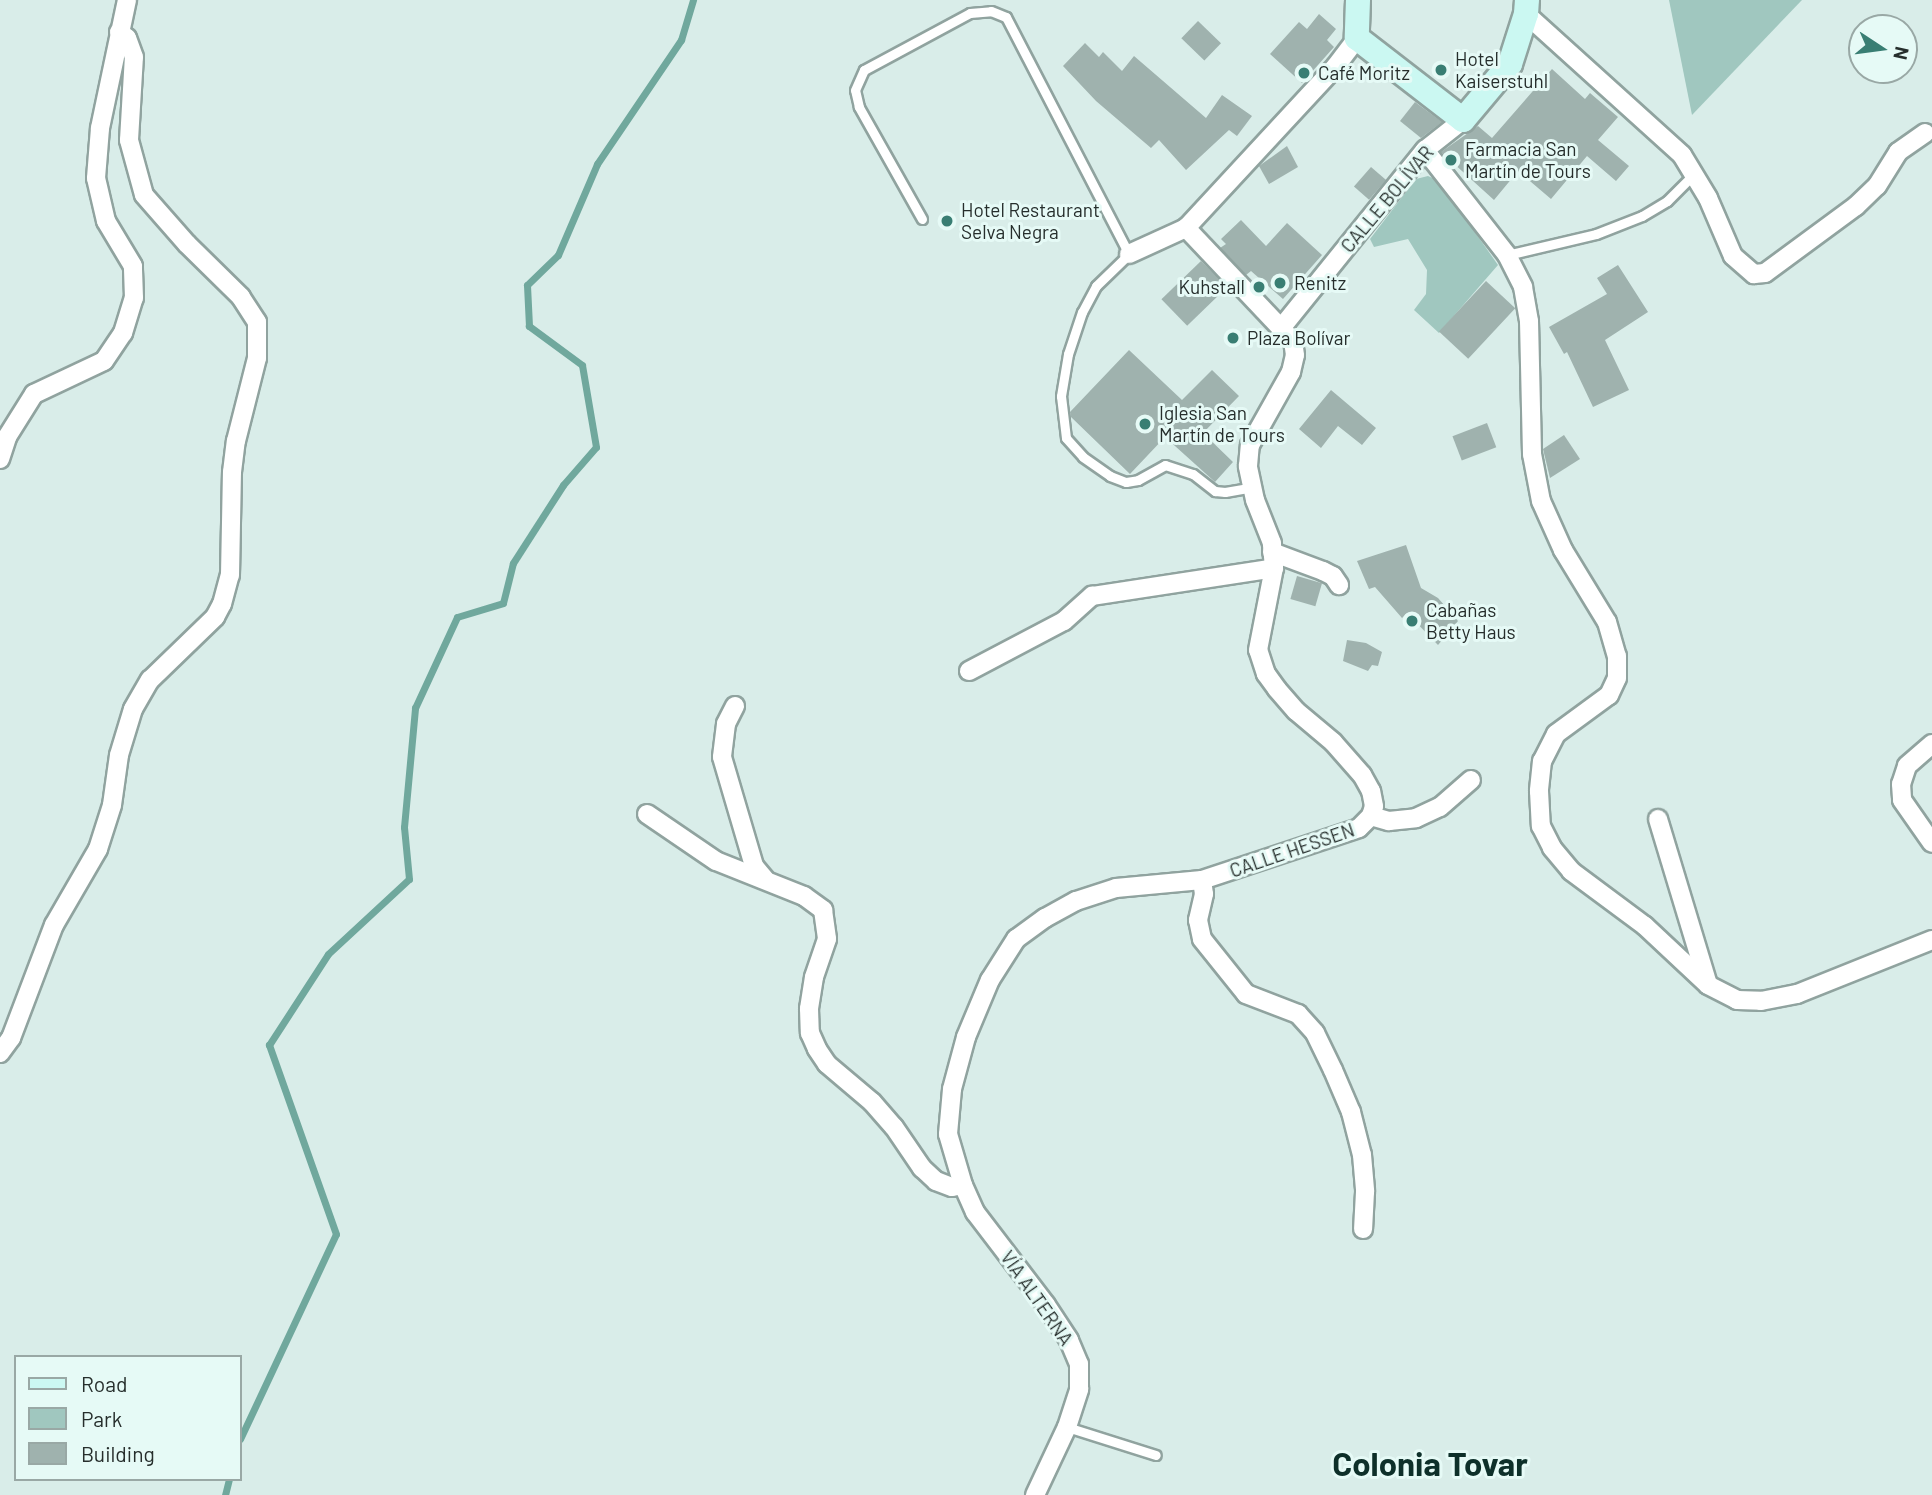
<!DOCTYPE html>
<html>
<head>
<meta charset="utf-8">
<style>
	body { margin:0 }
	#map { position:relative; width:1932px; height:1495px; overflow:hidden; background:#d9ede9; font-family:Barlow,sans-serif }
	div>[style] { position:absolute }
	.green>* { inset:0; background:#a0c7bf }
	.stream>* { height:7px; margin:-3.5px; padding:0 3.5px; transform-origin:3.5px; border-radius:3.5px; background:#70a89d }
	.building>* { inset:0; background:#9fb2ae; transform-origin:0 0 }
	.roads { filter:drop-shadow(2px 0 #90a39f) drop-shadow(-2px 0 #90a39f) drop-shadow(0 2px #90a39f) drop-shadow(0 -2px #90a39f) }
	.lane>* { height:9px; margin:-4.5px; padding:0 4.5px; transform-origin:4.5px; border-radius:4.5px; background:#fff }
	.street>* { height:18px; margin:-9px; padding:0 9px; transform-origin:9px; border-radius:9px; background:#fff }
	.secondary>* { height:24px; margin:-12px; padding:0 12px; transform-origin:12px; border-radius:12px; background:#cbf8f2 }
	.dots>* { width:19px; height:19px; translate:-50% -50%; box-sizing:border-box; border:4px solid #e6faf6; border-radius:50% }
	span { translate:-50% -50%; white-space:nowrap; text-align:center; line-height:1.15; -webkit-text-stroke:6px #e6faf6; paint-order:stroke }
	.poi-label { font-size:19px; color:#262e2c }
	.left { translate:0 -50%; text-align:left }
	.right { translate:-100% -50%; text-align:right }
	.street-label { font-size:19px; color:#262e2c }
	.town-label { font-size:33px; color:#0e302a; font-weight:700 }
	.legend { position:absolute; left:14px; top:1355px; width:228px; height:126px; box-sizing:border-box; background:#e6faf6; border:2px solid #99a8a5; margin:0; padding:9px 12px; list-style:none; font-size:21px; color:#262e2c }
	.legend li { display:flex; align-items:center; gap:14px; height:35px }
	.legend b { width:35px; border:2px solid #99a8a5 }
	.north { position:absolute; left:1848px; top:14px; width:70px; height:70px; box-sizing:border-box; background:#e6faf6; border:2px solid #99a8a5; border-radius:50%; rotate:103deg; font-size:19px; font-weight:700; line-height:28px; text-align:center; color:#262e2c }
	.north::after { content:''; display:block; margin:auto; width:24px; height:32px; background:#397e73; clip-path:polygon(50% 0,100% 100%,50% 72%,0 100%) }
</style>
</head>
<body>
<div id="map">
	<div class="green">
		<div style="clip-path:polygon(1669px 0,1802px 0,1692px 115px)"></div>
		<div style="clip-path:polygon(1428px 176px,1439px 181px,1498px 265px,1439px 333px,1414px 310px,1426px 294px,1427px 270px,1408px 239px,1374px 247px,1370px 239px,1416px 179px)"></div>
	</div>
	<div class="stream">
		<div style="left:240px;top:1439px;width:226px;rotate:-64.9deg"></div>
		<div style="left:336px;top:1234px;width:201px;rotate:-109.5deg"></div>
		<div style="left:269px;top:1045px;width:108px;rotate:-57deg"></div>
		<div style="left:328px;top:954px;width:110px;rotate:-42.8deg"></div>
		<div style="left:409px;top:879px;width:52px;rotate:-95.5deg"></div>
		<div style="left:404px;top:827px;width:120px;rotate:-84.7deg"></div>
		<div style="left:415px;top:708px;width:100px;rotate:-65.2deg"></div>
		<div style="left:457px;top:617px;width:48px;rotate:-16.9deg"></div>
		<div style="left:503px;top:603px;width:41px;rotate:-76deg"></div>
		<div style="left:513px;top:563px;width:93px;rotate:-57.3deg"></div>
		<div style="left:563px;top:485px;width:50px;rotate:-49deg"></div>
		<div style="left:596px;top:447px;width:83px;rotate:-99.7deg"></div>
		<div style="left:582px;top:365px;width:66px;rotate:-143.7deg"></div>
		<div style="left:529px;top:326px;width:41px;rotate:-92.8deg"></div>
		<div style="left:527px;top:285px;width:43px;rotate:-44.1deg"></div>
		<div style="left:558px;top:255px;width:99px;rotate:-66.8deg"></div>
		<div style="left:597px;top:164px;width:150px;rotate:-55.9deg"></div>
		<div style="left:681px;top:40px;width:42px;rotate:-73.3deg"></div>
		<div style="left:225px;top:1495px;width:16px;rotate:-76deg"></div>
	</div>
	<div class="building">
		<div style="clip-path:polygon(1319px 14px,1336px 29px,1327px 40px,1334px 47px,1302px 83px,1270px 54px,1299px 22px,1307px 29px)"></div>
		<div style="left:1198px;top:21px;width:32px;height:24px;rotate:44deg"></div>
		<div style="clip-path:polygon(1085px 43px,1099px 57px,1103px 52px,1122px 71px,1134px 56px,1206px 118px,1222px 95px,1252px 116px,1237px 136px,1229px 130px,1186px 170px,1159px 140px,1151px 148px,1096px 101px,1063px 66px)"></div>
		<div style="clip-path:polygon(1552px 69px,1585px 99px,1590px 93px,1618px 117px,1598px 140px,1629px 166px,1616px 181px,1587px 156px,1551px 199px,1518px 171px,1494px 200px,1441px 152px,1478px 126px,1492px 138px)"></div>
		<div style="clip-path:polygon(1415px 102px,1442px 122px,1421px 138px,1400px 121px)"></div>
		<div style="clip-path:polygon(1287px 146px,1298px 167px,1269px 184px,1259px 166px)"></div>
		<div style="left:1371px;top:167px;width:20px;height:26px;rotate:41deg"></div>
		<div style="clip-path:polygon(1241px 220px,1266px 246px,1287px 223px,1322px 255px,1283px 299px,1251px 271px,1246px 275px,1220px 248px,1226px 244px,1221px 239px)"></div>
		<div style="left:1201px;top:261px;width:37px;height:55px;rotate:46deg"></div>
		<div style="clip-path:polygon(1618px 265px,1648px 312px,1605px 340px,1629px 390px,1593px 407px,1567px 352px,1564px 354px,1549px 327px,1607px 294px,1597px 278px)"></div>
		<div style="left:1486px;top:281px;width:40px;height:69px;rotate:43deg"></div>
		<div style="clip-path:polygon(1129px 350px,1182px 400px,1212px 370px,1239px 396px,1203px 433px,1233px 462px,1215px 482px,1165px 437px,1130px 474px,1071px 417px,1070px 412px)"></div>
		<div style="clip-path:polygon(1331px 390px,1376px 428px,1362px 445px,1338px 426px,1321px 448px,1299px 429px)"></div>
		<div style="left:1487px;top:423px;width:26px;height:37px;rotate:69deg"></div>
		<div style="clip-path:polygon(1564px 435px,1580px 459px,1550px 478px,1543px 449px)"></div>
		<div style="clip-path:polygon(1406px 545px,1421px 588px,1438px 598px,1458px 621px,1438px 645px,1407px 613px,1402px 618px,1375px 587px,1369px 589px,1357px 561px)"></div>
		<div style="left:1297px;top:576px;width:26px;height:24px;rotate:16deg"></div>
		<div style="clip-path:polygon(1347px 640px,1366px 643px,1382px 652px,1378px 666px,1372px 665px,1368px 671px,1343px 661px)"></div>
	</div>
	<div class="roads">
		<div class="lane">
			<div style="left:922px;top:219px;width:129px;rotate:-119.4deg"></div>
			<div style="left:859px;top:107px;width:17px;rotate:-103deg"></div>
			<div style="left:855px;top:90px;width:22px;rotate:-66deg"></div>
			<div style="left:864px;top:70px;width:120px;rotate:-28.3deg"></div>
			<div style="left:970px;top:13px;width:21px;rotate:-5deg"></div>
			<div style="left:991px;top:11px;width:16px;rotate:22deg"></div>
			<div style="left:1006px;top:17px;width:267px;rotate:62.6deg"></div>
			<div style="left:1129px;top:254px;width:46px;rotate:135.9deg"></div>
			<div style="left:1096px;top:286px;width:30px;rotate:118deg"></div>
			<div style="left:1082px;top:312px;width:44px;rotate:108.4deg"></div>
			<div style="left:1068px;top:354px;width:43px;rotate:99.5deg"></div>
			<div style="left:1061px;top:396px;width:42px;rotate:83.2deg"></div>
			<div style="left:1066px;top:438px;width:25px;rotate:48deg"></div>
			<div style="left:1083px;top:457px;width:33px;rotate:35deg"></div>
			<div style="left:1110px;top:476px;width:17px;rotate:21deg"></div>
			<div style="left:1126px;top:482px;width:12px;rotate:-9deg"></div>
			<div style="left:1138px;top:480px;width:31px;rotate:-29deg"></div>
			<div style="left:1165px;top:465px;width:29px;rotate:18deg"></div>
			<div style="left:1193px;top:474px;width:28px;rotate:38deg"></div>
			<div style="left:1215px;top:491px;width:10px;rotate:6deg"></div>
			<div style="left:1225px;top:492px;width:27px;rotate:-10deg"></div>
			<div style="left:1507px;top:255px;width:91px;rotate:-13.3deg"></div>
			<div style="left:1596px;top:234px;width:49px;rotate:-21.4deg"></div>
			<div style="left:1642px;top:216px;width:29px;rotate:-31deg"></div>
			<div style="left:1667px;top:201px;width:38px;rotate:-45deg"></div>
			<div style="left:1067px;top:1427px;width:93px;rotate:17.5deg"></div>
		</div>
		<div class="street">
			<div style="left:1526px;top:14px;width:210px;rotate:42.1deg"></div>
			<div style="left:1682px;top:155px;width:50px;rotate:58.8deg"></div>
			<div style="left:1708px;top:198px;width:63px;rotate:66.7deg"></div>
			<div style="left:1733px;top:256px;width:28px;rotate:41deg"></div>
			<div style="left:1754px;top:274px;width:11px;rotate:-5deg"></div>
			<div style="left:1765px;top:273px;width:113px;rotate:-36.4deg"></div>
			<div style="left:1856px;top:206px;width:29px;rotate:-44deg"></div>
			<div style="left:1877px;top:186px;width:40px;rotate:-58deg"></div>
			<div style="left:1898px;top:152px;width:33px;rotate:-35deg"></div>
			<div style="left:1425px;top:150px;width:133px;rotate:52deg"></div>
			<div style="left:1507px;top:255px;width:36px;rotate:63deg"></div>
			<div style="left:1523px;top:287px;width:35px;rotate:80deg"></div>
			<div style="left:1529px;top:321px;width:133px;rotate:88.7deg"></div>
			<div style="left:1532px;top:454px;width:48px;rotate:79.2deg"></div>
			<div style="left:1541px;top:501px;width:54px;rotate:65.8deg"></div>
			<div style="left:1563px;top:550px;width:84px;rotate:58.6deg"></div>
			<div style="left:1607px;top:622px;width:35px;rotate:74deg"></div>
			<div style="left:1617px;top:656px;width:22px;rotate:90deg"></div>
			<div style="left:1617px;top:678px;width:19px;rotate:115deg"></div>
			<div style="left:1609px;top:695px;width:66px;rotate:143.7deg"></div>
			<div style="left:1556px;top:734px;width:30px;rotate:117deg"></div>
			<div style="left:1542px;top:761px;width:30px;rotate:96deg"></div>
			<div style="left:1539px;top:791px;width:35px;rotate:87deg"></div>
			<div style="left:1541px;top:826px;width:25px;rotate:63deg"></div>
			<div style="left:1552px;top:848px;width:30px;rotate:50deg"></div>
			<div style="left:1571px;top:871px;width:92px;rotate:36.6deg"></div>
			<div style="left:1645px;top:926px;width:86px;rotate:43.1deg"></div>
			<div style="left:1708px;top:985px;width:33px;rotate:27deg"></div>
			<div style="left:1737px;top:1000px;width:24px;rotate:2deg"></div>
			<div style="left:1761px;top:1001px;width:37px;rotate:-11deg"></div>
			<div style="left:1797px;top:994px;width:145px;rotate:-21.8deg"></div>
			<div style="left:1129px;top:254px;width:63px;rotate:-24.5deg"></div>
			<div style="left:1186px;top:228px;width:221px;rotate:-47.2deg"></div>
			<div style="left:1336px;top:66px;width:35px;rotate:-53deg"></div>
			<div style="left:1282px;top:327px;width:228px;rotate:-51.1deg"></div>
			<div style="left:1425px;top:150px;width:48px;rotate:-38.3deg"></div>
			<div style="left:0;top:459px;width:23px;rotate:-72deg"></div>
			<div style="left:7px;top:437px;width:51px;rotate:-57.9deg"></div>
			<div style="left:34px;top:394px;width:77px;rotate:-25.2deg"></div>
			<div style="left:104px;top:361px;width:34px;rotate:-56deg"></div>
			<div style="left:123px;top:333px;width:37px;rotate:-73deg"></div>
			<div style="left:134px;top:298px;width:32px;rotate:-92deg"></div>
			<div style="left:133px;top:266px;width:52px;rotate:-121deg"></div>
			<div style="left:106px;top:221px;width:44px;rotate:-103.1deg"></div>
			<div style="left:96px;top:178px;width:50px;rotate:-85.4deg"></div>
			<div style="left:100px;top:128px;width:131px;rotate:-78.1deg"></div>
			<div style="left:1272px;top:552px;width:54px;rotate:20.4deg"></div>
			<div style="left:1323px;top:571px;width:11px;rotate:27deg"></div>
			<div style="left:1333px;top:576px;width:11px;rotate:56deg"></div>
			<div style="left:969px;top:671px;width:107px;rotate:-27.8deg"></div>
			<div style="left:1064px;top:621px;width:38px;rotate:-42deg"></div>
			<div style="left:1092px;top:596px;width:184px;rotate:-8.7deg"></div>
			<div style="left:735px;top:706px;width:20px;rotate:117deg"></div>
			<div style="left:726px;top:724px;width:33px;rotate:97deg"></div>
			<div style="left:722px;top:757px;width:114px;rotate:73.6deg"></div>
			<div style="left:754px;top:866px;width:17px;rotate:50deg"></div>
			<div style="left:1932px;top:744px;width:33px;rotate:139deg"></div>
			<div style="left:1907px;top:766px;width:19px;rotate:108deg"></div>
			<div style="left:1901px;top:784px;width:16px;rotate:86deg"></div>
			<div style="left:1902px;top:800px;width:52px;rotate:55.1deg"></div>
			<div style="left:647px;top:814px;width:83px;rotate:34.3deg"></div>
			<div style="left:716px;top:861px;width:95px;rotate:21.7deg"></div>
			<div style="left:804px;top:896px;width:24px;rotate:36deg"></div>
			<div style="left:823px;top:910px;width:29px;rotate:82deg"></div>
			<div style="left:827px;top:939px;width:40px;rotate:108.9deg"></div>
			<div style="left:814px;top:977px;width:32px;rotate:99deg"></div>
			<div style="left:809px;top:1009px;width:24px;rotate:88deg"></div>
			<div style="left:810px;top:1033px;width:17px;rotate:66deg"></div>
			<div style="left:817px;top:1049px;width:18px;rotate:56deg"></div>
			<div style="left:827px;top:1064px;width:59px;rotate:40.2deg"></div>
			<div style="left:872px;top:1102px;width:33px;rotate:49deg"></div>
			<div style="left:894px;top:1127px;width:50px;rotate:55.7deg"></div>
			<div style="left:922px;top:1168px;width:19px;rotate:43deg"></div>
			<div style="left:936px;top:1181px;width:17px;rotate:21deg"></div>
			<div style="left:952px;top:1187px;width:11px;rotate:-10deg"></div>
			<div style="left:1371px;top:816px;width:19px;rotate:16deg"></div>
			<div style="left:1389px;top:821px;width:27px;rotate:-6deg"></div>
			<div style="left:1416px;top:818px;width:26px;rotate:-25deg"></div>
			<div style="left:1440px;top:807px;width:41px;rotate:-41.1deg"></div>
			<div style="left:1658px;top:819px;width:173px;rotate:73.2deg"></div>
			<div style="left:1202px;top:880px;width:14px;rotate:82deg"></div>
			<div style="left:1204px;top:894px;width:27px;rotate:103deg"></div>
			<div style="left:1198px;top:920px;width:19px;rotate:78deg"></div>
			<div style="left:1202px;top:939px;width:70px;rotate:51.3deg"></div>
			<div style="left:1246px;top:994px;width:56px;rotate:21deg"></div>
			<div style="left:1298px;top:1014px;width:25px;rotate:48deg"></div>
			<div style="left:1315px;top:1033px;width:41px;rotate:64.1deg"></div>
			<div style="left:1333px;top:1070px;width:46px;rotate:66.8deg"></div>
			<div style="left:1351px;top:1112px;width:44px;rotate:75.7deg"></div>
			<div style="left:1362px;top:1155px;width:37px;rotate:85deg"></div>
			<div style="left:1365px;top:1192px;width:37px;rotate:93deg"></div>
			<div style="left:0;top:1053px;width:19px;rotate:-54deg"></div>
			<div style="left:11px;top:1038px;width:121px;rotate:-69.2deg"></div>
			<div style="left:54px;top:925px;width:88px;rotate:-59.9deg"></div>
			<div style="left:98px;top:849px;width:46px;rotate:-72.3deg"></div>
			<div style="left:112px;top:805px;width:50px;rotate:-82deg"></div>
			<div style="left:119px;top:755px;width:48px;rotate:-73.1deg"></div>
			<div style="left:133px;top:709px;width:34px;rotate:-60deg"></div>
			<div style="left:150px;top:680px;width:91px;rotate:-44.1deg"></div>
			<div style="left:215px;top:617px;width:15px;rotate:-62deg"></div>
			<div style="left:222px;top:604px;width:30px;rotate:-75deg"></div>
			<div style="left:230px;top:575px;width:103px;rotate:-88.9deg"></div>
			<div style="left:232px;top:472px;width:31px;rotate:-83deg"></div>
			<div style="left:236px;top:441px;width:86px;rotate:-75.8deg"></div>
			<div style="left:257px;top:358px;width:36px;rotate:-90deg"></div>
			<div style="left:257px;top:322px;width:30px;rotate:-123deg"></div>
			<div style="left:241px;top:297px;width:76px;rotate:-135.5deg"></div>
			<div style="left:187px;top:244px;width:65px;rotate:-131.3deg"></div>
			<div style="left:144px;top:195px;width:57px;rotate:-105.3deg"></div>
			<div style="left:129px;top:140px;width:83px;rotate:-86.6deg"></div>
			<div style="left:134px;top:57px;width:20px;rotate:-110deg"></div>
			<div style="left:127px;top:38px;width:10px;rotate:-143deg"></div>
			<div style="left:1035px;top:1495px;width:75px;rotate:-64.8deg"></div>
			<div style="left:1067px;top:1427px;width:40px;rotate:-72deg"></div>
			<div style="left:1079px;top:1389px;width:25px;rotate:-90deg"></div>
			<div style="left:1079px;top:1364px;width:26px;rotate:-113deg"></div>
			<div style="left:1069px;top:1340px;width:42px;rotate:-123.3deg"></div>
			<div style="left:1046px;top:1305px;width:117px;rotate:-127.4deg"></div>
			<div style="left:975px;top:1212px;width:30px;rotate:-114deg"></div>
			<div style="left:963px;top:1185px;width:53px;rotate:-106.4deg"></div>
			<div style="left:948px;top:1134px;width:45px;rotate:-84.9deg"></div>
			<div style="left:952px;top:1089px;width:54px;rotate:-74.9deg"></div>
			<div style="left:966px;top:1037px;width:62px;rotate:-67.2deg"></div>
			<div style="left:990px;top:980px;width:49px;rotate:-57.6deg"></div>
			<div style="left:1016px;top:939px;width:36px;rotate:-36deg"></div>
			<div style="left:1045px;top:918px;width:35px;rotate:-29deg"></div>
			<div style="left:1076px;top:901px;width:42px;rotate:-18deg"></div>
			<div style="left:1116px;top:888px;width:86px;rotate:-5.3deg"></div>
			<div style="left:1202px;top:880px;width:165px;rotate:-18.3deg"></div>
			<div style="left:1359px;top:828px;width:17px;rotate:-45deg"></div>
			<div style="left:1371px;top:816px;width:10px;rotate:-73deg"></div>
			<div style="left:1374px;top:806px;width:15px;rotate:-101deg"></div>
			<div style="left:1371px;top:791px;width:18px;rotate:-119deg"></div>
			<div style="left:1362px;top:775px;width:44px;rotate:-131.3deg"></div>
			<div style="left:1333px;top:742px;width:48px;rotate:-140deg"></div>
			<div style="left:1296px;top:711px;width:29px;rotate:-131deg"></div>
			<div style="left:1277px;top:689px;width:19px;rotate:-126deg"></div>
			<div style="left:1266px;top:674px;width:25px;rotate:-108deg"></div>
			<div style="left:1258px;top:650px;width:84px;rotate:-79deg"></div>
			<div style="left:1274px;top:568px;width:25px;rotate:-95deg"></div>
			<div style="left:1272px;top:543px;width:46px;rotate:-111.6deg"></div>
			<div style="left:1255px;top:500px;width:35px;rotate:-102deg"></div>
			<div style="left:1248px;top:466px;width:21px;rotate:-85deg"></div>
			<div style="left:1250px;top:445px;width:84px;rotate:-60.7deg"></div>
			<div style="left:1291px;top:372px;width:17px;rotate:-77deg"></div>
			<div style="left:1295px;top:355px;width:14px;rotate:-98deg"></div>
			<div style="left:1293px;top:341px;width:156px;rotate:-133.4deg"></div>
		</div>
		<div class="secondary">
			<div style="left:1358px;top:0;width:38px;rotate:92deg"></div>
			<div style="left:1357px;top:38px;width:134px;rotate:37.7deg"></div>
			<div style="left:1463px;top:120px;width:73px;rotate:-50deg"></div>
			<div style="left:1510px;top:64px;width:52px;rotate:-72.3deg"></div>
			<div style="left:1526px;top:14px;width:14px;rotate:-86deg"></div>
		</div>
	</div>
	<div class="dots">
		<div style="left:1441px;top:70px;background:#397e73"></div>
		<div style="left:1304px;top:73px;background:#397e73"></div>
		<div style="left:1451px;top:160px;background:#397e73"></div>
		<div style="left:947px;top:221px;background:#397e73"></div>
		<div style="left:1280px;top:283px;background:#397e73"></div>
		<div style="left:1259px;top:287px;background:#397e73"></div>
		<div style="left:1233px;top:338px;background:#397e73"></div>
		<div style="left:1145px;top:424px;background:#397e73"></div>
		<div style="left:1412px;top:621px;background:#397e73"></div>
	</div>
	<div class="poi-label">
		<span class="left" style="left:1455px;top:70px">Hotel<br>Kaiserstuhl</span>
		<span class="left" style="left:1318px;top:73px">Café Moritz</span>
		<span class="left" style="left:1465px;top:160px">Farmacia San<br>Martín de Tours</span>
		<span class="left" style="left:961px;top:221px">Hotel Restaurant<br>Selva Negra</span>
		<span class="left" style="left:1294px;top:283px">Renitz</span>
		<span class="right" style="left:1245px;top:287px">Kuhstall</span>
		<span class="left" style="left:1247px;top:338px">Plaza Bolívar</span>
		<span class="left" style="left:1159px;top:424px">Iglesia San<br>Martín de Tours</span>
		<span class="left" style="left:1426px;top:621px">Cabañas<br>Betty Haus</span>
	</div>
	<div class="street-label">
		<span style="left:1387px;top:199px;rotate:-50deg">CALLE BOLÍVAR</span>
		<span style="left:1292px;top:850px;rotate:-19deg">CALLE HESSEN</span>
		<span style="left:1037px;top:1298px;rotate:55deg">VÍA ALTERNA</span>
	</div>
	<div class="town-label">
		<span style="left:1430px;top:1464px">Colonia Tovar</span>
	</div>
	<ul class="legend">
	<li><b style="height:9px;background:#cbf8f2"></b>Road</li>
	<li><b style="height:19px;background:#a0c7bf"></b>Park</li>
	<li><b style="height:19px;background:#9fb2ae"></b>Building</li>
	</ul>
	<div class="north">N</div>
</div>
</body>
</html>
